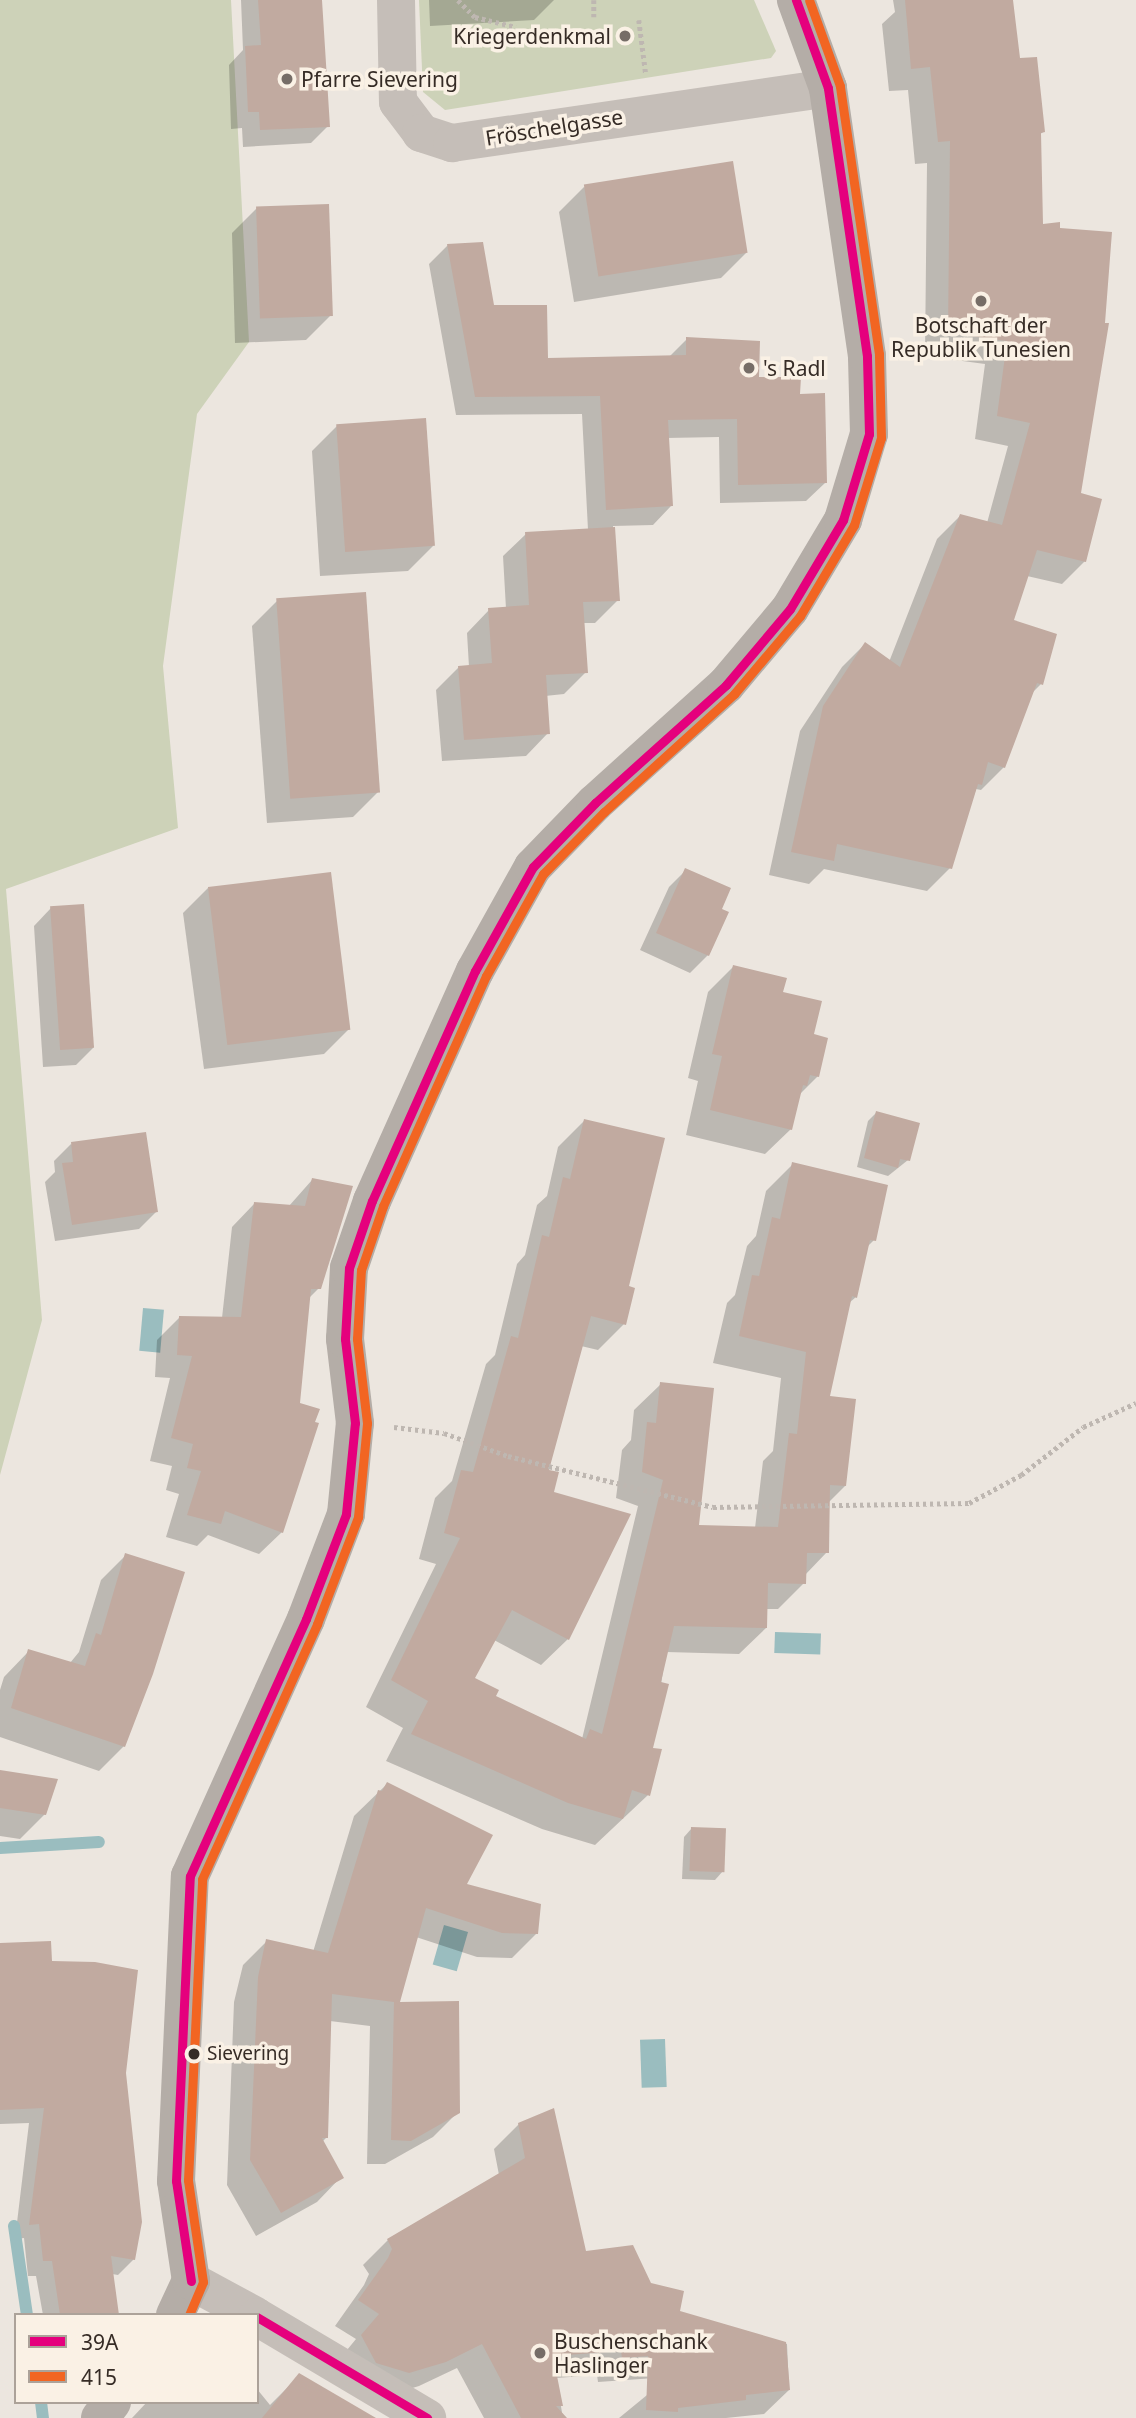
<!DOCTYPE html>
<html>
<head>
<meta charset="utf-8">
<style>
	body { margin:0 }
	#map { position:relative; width:1136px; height:2418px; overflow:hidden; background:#ece6df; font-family:"Noto Sans",sans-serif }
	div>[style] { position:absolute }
	.green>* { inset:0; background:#cdd2b8 }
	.water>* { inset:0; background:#9abdbf; transform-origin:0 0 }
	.shadow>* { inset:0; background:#0003 }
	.stream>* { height:12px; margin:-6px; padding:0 6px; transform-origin:6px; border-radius:6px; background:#9abdbf }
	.building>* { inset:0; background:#c1aaa0; transform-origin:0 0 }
	.path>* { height:4.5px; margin-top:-2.25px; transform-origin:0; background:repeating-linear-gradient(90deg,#beb7b1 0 3.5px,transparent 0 7px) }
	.minor>* { height:38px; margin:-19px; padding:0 19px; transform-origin:19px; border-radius:19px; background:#c5beb8 }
	.major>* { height:38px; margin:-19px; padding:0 19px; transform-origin:19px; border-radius:19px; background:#b4ada7 }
	.bus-1>* { height:9px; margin:-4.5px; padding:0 4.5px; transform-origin:4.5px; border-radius:4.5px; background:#e5007d }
	.bus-2>* { height:9px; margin:-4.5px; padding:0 4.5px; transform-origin:4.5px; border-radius:4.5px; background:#f26522 }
	.dots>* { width:19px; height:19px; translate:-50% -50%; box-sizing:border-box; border:4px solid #faf1e5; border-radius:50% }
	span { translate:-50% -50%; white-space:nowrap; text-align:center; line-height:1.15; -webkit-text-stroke:7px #faf1e5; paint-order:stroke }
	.bus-label { font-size:19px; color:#362c26 }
	.left { translate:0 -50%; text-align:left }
	.poi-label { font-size:21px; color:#362c26 }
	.right { translate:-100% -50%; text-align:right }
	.street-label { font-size:21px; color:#362c26 }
	.legend { position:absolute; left:14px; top:2313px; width:245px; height:91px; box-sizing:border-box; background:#faf1e5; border:2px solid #aca299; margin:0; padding:9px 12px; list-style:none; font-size:21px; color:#362c26 }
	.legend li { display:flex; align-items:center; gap:14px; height:35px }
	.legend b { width:35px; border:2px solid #aca299 }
</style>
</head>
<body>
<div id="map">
	<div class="green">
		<div style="clip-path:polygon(0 0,231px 0,249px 342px,197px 414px,163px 666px,178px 828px,6px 889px,42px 1320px,0 1475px)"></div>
		<div style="clip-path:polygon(419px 0,754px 0,776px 51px,771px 58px,445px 110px,423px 92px)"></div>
	</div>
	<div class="water">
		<div style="left:143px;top:1308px;width:21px;height:43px;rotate:5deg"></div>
		<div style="left:775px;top:1632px;width:46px;height:21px;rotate:2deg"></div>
		<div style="left:444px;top:1925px;width:25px;height:41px;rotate:16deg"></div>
		<div style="left:665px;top:2039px;width:48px;height:25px;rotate:88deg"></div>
	</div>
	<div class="shadow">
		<div style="clip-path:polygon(241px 0,321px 0,328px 126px,311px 143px,243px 147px,242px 128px,231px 129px,229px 65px,243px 50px)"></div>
		<div style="clip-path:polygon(429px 0,554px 0,534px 20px,430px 26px)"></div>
		<div style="clip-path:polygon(893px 0,1012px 0,1018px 60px,1043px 132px,1039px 135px,1042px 226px,1079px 495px,1085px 561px,1062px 584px,1027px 576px,1012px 621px,1041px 684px,1030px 695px,1004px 767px,981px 790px,976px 789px,950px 868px,927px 891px,824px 869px,809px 884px,769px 875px,800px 731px,842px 667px,865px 644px,889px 662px,937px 539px,960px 516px,987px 523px,1008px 446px,975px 439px,985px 364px,925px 356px,927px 163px,915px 164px,908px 90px,889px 91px,882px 24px,895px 12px)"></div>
		<div style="clip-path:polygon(584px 187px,746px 253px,721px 278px,574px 302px,559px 212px)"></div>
		<div style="clip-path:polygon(257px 208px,331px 315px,306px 340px,235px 343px,232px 233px)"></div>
		<div style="clip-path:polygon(448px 245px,492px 307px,546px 360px,668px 358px,687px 339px,758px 379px,798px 396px,825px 483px,806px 501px,720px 503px,719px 437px,667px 438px,671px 506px,653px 525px,613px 526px,618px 600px,595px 623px,583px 623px,586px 672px,564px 694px,545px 696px,548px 733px,526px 756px,442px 761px,436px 690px,459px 667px,469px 667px,467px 633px,489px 610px,506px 609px,503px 556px,526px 534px,588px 530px,582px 414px,456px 415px,429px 264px)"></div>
		<div style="clip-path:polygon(337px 426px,433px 546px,408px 571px,320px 576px,312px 451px)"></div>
		<div style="clip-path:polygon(277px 601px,378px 792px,353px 817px,267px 823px,252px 626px)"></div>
		<div style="clip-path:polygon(686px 870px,720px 910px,726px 913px,708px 955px,690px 973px,640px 950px,669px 887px)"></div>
		<div style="clip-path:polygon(208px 888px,349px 1029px,324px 1054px,204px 1069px,183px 913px)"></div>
		<div style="clip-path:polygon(51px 908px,93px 1048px,76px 1065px,43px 1067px,34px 926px)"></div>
		<div style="clip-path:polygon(733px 967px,781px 994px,812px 1035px,818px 1076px,799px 1095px,791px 1129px,765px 1154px,686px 1135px,698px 1081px,688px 1078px,708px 992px)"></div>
		<div style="clip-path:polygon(876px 1113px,908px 1160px,888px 1176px,857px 1167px,868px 1121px)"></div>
		<div style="clip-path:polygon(584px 1121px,627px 1287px,624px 1324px,598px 1350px,581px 1346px,546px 1471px,552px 1493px,568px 1639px,541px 1665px,494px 1640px,473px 1679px,494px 1697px,582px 1739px,638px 1506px,616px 1498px,622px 1450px,631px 1440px,634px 1410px,661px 1384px,697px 1526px,755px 1528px,763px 1461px,773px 1451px,781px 1378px,713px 1363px,727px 1303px,735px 1295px,747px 1246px,756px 1236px,766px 1191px,793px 1164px,874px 1240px,867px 1247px,856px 1297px,849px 1303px,828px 1398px,845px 1486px,828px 1503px,827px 1552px,805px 1575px,804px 1583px,778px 1609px,766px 1609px,766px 1628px,739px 1654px,666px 1652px,651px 1749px,648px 1795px,595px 1845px,542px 1829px,386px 1761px,403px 1728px,366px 1707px,436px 1564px,419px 1559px,435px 1498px,452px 1481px,486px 1364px,495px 1355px,517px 1264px,525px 1255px,537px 1205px,547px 1196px,558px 1147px)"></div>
		<div style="clip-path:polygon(71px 1144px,156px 1212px,139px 1229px,55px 1241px,45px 1182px,55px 1172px,54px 1161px)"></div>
		<div style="clip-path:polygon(312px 1180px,319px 1288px,308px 1299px,282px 1532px,259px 1554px,208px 1535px,197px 1546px,166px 1537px,179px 1494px,166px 1490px,172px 1466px,150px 1461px,170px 1378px,155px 1377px,157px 1340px,180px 1317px,222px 1318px,232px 1227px,254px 1204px,289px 1206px)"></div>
		<div style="clip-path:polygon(126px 1555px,124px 1746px,99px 1771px,0 1737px,0 1690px,4px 1677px,29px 1651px,70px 1663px,79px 1652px,101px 1580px)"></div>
		<div style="clip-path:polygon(0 1772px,45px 1814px,20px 1839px,0 1836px)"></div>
		<div style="clip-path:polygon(387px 1784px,465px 1885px,537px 1933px,512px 1958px,477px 1957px,416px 1937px,398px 2003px,458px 2112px,433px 2137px,385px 2164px,367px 2164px,370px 2026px,330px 2021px,326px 2138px,322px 2142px,341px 2177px,317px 2202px,256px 2236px,227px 2185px,234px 2002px,243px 1965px,267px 1941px,313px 1952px,354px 1816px)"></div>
		<div style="clip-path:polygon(692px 1828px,723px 1871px,715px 1880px,682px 1879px,684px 1837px)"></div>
		<div style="clip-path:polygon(0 1944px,50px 1963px,125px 2073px,134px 2259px,118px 2275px,112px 2274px,117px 2315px,43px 2315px,36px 2276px,28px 2276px,24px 2238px,15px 2239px,29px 2123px,0 2124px)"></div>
		<div style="clip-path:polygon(519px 2124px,585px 2253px,650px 2284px,678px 2312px,787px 2344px,789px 2390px,764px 2414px,726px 2418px,619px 2418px,669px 2377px,598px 2382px,597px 2375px,556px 2378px,563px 2418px,484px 2418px,457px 2368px,419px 2386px,383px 2397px,338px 2361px,356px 2339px,335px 2326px,364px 2285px,369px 2274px,363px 2265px,388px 2240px,499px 2175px,494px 2149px)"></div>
		<div style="clip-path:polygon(299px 2376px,347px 2418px,132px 2418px,147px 2402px,257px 2402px,257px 2389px,270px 2405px)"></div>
	</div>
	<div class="stream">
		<div style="left:0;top:1848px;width:99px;rotate:-3.5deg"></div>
		<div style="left:14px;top:2226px;width:90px;rotate:81.7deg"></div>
		<div style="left:41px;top:2402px;width:16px;rotate:83deg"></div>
	</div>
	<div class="building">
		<div style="clip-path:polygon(258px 0,322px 0,330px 127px,260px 130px,259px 112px,248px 112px,245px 46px,261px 45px)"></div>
		<div style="clip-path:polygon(905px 0,1013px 0,1020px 58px,1037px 57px,1045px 132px,1041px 133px,1043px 224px,1060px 222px,1060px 228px,1112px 232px,1105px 323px,1109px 323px,1081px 493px,1102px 499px,1086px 562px,1037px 550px,1014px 620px,1057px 634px,1043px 685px,1037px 683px,1005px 768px,988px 762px,982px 785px,978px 784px,952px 869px,837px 844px,834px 861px,791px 852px,823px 706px,865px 642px,900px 667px,960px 514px,1002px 525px,1030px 423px,997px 416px,1007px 341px,948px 333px,950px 141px,938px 142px,930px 67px,911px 69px)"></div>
		<div style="left:733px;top:161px;width:93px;height:151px;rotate:81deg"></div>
		<div style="left:329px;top:204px;width:112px;height:73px;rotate:88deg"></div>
		<div style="clip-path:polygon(483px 242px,494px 305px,547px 305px,548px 358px,686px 355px,686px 337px,760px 341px,759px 377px,801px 377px,800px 394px,825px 393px,827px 483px,738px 485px,737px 419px,668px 420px,673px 506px,606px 510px,600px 396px,475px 397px,447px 244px)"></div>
		<div style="left:426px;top:418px;width:128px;height:90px;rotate:86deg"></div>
		<div style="clip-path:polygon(615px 527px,620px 601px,583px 602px,588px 673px,546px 675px,550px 734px,464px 740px,458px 666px,492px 663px,488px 608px,529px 605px,525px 532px)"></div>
		<div style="left:366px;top:592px;width:201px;height:90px;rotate:86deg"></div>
		<div style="clip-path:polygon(685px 868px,731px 888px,722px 909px,729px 912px,709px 956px,656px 933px)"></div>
		<div style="left:331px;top:872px;width:159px;height:124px;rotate:83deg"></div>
		<div style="left:84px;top:904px;width:144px;height:34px;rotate:86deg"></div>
		<div style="clip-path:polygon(733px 965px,787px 978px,783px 992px,822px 1001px,814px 1034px,828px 1038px,819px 1077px,810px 1075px,807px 1086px,803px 1085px,792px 1130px,710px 1110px,722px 1056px,712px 1054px)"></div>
		<div style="clip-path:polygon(876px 1111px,920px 1123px,910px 1161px,900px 1159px,898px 1168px,864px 1158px)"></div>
		<div style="clip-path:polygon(584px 1119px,665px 1138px,629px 1286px,635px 1288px,626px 1325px,591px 1316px,549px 1470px,559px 1472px,554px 1492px,631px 1514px,569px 1640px,512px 1610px,475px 1678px,499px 1690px,496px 1696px,586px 1739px,590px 1729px,602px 1734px,663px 1480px,642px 1472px,647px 1422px,656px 1423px,660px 1382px,714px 1388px,699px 1525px,778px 1527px,789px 1433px,797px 1434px,806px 1352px,739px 1336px,752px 1275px,759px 1276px,772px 1217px,780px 1219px,792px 1162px,888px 1185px,876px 1241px,870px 1240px,857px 1298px,852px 1296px,830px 1396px,856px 1399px,846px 1486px,830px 1485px,829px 1553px,807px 1553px,806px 1584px,768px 1583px,767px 1628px,674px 1626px,661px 1682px,669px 1684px,653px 1748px,662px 1749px,650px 1796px,632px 1790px,623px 1819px,568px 1803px,411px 1734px,428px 1701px,391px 1680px,460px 1538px,444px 1533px,461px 1470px,473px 1472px,511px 1336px,518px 1338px,542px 1235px,549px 1237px,563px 1177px,570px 1179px)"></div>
		<div style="clip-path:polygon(146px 1132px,158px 1212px,72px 1225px,62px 1163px,73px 1162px,71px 1142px)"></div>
		<div style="clip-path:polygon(312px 1178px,353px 1186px,321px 1289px,311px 1289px,300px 1403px,320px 1409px,315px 1422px,319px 1423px,283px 1533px,225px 1511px,221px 1524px,187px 1515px,201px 1471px,187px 1468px,193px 1444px,171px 1438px,192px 1356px,177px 1355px,179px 1316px,241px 1317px,254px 1202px,305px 1206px)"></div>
		<div style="clip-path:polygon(125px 1553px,185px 1572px,153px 1674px,125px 1747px,11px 1708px,28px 1649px,85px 1666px,96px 1633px,101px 1635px)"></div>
		<div style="clip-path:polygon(0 1770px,58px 1779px,46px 1815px,0 1808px)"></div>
		<div style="clip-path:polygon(387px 1782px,493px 1835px,467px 1884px,541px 1904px,538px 1934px,502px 1933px,426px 1908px,400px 2002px,459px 2001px,460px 2113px,411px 2141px,391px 2140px,394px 2002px,332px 1994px,328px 2138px,322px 2138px,344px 2178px,281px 2213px,250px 2160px,258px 1977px,266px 1939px,328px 1953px,378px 1790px,382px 1791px)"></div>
		<div style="left:691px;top:1827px;width:35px;height:44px;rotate:2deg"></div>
		<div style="clip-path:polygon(51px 1941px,52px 1961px,95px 1962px,138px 1970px,126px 2073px,142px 2222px,135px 2260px,111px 2256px,119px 2315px,60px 2315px,52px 2261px,43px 2261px,39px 2224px,29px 2225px,44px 2108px,0 2110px,0 1943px)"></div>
		<div style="clip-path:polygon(554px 2108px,586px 2251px,633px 2245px,651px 2283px,684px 2291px,680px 2311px,786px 2342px,790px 2390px,746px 2395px,746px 2400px,678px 2408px,678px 2412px,646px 2410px,648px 2356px,622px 2358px,621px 2351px,553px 2356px,563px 2406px,556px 2406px,567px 2418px,521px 2418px,482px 2344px,446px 2362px,409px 2373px,376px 2363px,361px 2335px,379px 2314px,358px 2300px,388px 2258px,392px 2249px,387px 2239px,525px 2158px,518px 2123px)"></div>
		<div style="clip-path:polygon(299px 2373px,376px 2418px,262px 2418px)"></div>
	</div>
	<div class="path">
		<div style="left:458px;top:0;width:24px;rotate:45deg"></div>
		<div style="left:475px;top:17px;width:42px;rotate:13.7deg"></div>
		<div style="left:594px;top:0;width:17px;rotate:90deg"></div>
		<div style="left:639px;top:20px;width:55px;rotate:82.7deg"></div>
		<div style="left:394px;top:1427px;width:50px;rotate:6.8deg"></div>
		<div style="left:444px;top:1433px;width:68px;rotate:19.8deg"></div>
		<div style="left:508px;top:1456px;width:211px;rotate:14deg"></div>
		<div style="left:713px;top:1507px;width:256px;rotate:-0.9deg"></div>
		<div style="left:969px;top:1503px;width:59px;rotate:-28.3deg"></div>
		<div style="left:1021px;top:1475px;width:78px;rotate:-37.7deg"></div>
		<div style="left:1083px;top:1427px;width:58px;rotate:-24.4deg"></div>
	</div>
	<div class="minor">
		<div style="left:396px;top:0;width:102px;rotate:88.9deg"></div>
		<div style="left:398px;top:102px;width:39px;rotate:53deg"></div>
		<div style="left:421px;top:133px;width:33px;rotate:18deg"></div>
		<div style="left:452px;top:143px;width:380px;rotate:-8.3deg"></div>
		<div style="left:191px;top:2281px;width:72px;rotate:28.4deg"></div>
		<div style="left:257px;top:2317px;width:198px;rotate:30.7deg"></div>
	</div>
	<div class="major">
		<div style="left:175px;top:2315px;width:38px;rotate:-65deg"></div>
		<div style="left:191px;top:2281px;width:101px;rotate:-98.5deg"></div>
		<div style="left:176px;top:2181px;width:305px;rotate:-87.4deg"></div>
		<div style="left:190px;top:1876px;width:282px;rotate:-65.7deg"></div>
		<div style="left:306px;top:1619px;width:112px;rotate:-69.1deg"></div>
		<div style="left:346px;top:1514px;width:91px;rotate:-84.4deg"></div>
		<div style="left:355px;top:1423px;width:85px;rotate:-96.8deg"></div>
		<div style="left:345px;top:1339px;width:71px;rotate:-86.8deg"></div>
		<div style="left:349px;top:1268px;width:71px;rotate:-71.1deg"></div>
		<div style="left:372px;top:1201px;width:252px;rotate:-65.9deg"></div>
		<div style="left:475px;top:971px;width:119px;rotate:-60.9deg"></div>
		<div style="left:533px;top:867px;width:89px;rotate:-45.9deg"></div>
		<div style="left:595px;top:803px;width:176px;rotate:-42deg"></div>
		<div style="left:726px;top:685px;width:99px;rotate:-49.9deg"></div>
		<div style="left:790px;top:609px;width:104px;rotate:-59.2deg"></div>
		<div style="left:843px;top:520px;width:90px;rotate:-73.2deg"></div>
		<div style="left:869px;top:434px;width:78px;rotate:-91.5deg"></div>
		<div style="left:867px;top:356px;width:271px;rotate:-98.3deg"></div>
		<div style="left:828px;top:88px;width:94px;rotate:-110deg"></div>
		<div style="left:100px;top:2418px;width:20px;rotate:-53deg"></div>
	</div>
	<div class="bus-1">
		<div style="left:191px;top:2281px;width:101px;rotate:-98.5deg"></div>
		<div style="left:176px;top:2181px;width:305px;rotate:-87.4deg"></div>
		<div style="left:190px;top:1876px;width:282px;rotate:-65.7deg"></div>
		<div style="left:306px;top:1619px;width:112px;rotate:-69.1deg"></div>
		<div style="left:346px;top:1514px;width:91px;rotate:-84.4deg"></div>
		<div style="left:355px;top:1423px;width:85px;rotate:-96.8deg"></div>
		<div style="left:345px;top:1339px;width:71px;rotate:-86.8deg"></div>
		<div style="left:349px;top:1268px;width:71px;rotate:-71.1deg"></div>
		<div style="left:372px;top:1201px;width:252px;rotate:-65.9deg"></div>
		<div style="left:475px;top:971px;width:119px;rotate:-60.9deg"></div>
		<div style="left:533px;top:867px;width:89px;rotate:-45.9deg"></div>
		<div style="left:595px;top:803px;width:176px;rotate:-42deg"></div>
		<div style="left:726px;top:685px;width:99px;rotate:-49.9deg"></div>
		<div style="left:790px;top:609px;width:104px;rotate:-59.2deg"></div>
		<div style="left:843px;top:520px;width:90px;rotate:-73.2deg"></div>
		<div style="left:869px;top:434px;width:78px;rotate:-91.5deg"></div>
		<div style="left:867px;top:356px;width:271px;rotate:-98.3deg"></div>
		<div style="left:828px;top:88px;width:94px;rotate:-110deg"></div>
		<div style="left:257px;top:2317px;width:198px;rotate:30.7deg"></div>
	</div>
	<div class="bus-2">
		<div style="left:189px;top:2315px;width:36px;rotate:-67deg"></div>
		<div style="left:203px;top:2282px;width:103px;rotate:-98.4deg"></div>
		<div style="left:188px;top:2180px;width:301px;rotate:-87.3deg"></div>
		<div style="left:202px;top:1879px;width:280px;rotate:-65.7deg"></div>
		<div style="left:317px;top:1624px;width:115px;rotate:-69deg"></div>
		<div style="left:358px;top:1517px;width:94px;rotate:-84.5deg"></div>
		<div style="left:367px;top:1423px;width:85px;rotate:-96.8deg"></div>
		<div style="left:357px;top:1339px;width:69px;rotate:-86.7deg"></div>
		<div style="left:361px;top:1270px;width:68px;rotate:-71deg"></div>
		<div style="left:383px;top:1206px;width:252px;rotate:-65.9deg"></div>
		<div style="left:486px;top:976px;width:117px;rotate:-60.8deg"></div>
		<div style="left:543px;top:874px;width:87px;rotate:-45.5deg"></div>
		<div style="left:604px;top:812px;width:176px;rotate:-42.2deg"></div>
		<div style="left:734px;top:694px;width:102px;rotate:-49.8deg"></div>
		<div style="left:800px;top:616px;width:106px;rotate:-59.3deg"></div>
		<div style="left:854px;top:525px;width:91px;rotate:-72.8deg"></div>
		<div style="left:881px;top:438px;width:84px;rotate:-91.4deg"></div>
		<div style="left:879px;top:354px;width:271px;rotate:-98.3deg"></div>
		<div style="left:840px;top:86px;width:91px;rotate:-109.8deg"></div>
	</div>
	<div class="dots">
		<div style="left:625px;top:36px;background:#766d67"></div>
		<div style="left:287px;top:79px;background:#766d67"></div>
		<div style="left:981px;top:301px;background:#766d67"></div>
		<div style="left:749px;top:368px;background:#766d67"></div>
		<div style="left:194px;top:2054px;background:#362c26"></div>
		<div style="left:540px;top:2353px;background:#766d67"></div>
	</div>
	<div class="bus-label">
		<span class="left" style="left:207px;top:2054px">Sievering</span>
	</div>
	<div class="poi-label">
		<span class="right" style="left:611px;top:36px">Kriegerdenkmal</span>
		<span class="left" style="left:301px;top:79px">Pfarre Sievering</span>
		<span style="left:981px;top:337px">Botschaft der<br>Republik Tunesien</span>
		<span class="left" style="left:763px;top:368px">'s Radl</span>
		<span class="left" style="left:554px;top:2353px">Buschenschank<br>Haslinger</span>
	</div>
	<div class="street-label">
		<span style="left:554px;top:127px;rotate:-9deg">Fröschelgasse</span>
	</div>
	<ul class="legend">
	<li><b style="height:9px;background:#e5007d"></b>39A</li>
	<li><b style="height:9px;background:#f26522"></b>415</li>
	</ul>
</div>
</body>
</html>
